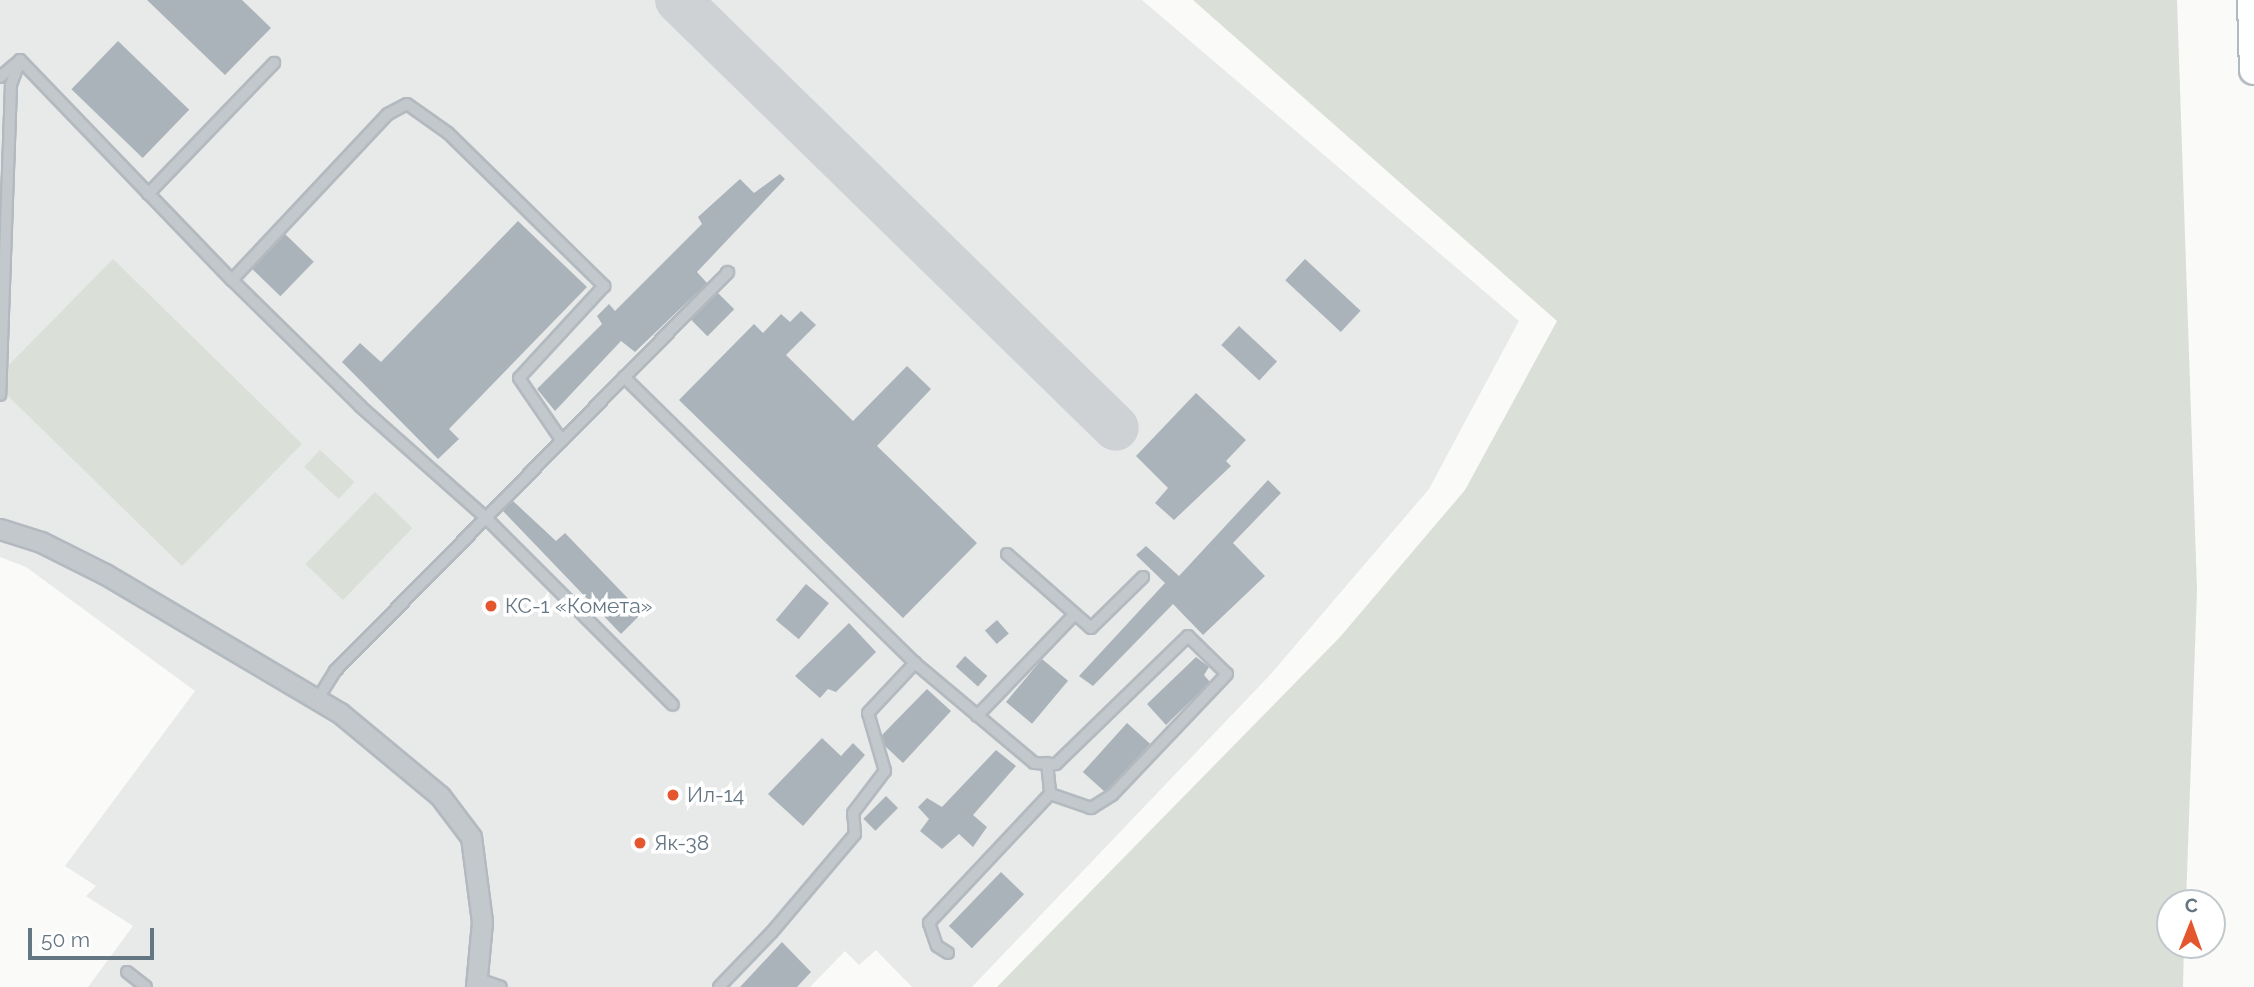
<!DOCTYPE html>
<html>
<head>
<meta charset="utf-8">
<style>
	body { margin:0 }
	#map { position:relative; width:2254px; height:987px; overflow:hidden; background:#fafaf8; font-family:Raleway,sans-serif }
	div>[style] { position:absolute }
	.built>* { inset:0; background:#e8e9e9 }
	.green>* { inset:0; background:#dadfd7; transform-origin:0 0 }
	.taxiway>* { height:46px; margin:-23px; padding:0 23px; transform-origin:23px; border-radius:23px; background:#ced2d4 }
	.building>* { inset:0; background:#aab3b9; transform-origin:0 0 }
	.roads { filter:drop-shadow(2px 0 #b3babf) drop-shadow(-2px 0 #b3babf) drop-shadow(0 2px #b3babf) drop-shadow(0 -2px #b3babf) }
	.service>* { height:10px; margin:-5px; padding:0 5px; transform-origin:5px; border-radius:5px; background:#c3c8cc }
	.minor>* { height:19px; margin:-9.5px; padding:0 9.5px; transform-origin:9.5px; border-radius:9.5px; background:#c3c8cc }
	.secondary>* { height:28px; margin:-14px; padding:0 14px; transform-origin:14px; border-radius:14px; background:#fff }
	.dots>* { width:19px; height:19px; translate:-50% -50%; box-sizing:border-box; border:4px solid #fff; border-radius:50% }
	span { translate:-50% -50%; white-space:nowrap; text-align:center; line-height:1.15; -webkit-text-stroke:7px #fff; paint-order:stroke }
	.poi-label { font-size:21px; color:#657683 }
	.left { translate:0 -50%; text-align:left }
	.north { position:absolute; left:2156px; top:889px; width:70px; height:70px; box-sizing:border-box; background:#fff; border:2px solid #c1c8cd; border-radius:50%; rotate:1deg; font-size:19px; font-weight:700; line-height:28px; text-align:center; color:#657683 }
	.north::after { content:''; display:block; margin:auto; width:24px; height:32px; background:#e4572e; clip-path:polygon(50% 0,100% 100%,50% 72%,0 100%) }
	.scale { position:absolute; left:28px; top:928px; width:126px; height:32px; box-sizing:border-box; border:4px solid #657683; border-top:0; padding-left:9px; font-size:21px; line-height:24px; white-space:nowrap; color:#657683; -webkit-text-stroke:5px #fff; paint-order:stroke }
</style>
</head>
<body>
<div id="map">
	<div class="built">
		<div style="clip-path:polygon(0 0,1142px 0,1519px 321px,1429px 489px,1270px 675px,972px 987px,912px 987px,876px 950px,859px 965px,845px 951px,810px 987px,88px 987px,133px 926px,86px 896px,96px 886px,65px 866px,195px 691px,26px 567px,0 557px)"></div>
	</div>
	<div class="green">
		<div style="clip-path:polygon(1193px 0,2177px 0,2197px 590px,2186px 903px,2170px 903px,2170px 945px,2184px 945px,2183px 987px,997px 987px,1340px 637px,1465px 490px,1557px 321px)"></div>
		<div style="clip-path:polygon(113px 259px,302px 444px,182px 566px,0 388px,0 374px)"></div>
		<div style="left:320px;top:450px;width:47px;height:23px;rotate:43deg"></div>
		<div style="left:375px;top:492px;width:52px;height:100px;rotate:44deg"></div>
	</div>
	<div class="taxiway">
		<div style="left:678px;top:0;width:612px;rotate:44.34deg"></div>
	</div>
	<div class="building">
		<div style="clip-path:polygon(147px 0,242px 0,271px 28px,225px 75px)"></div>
		<div style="left:118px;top:41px;width:99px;height:67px;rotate:44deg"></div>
		<div style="clip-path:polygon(780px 174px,785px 179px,697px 272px,707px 283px,635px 352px,621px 341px,555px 411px,537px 389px,602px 324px,597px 316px,609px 304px,615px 311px,702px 224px,698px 217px,740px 179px,754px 193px)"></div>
		<div style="clip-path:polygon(518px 221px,587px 287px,449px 429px,459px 439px,438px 459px,342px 362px,360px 343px,381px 362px)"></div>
		<div style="left:285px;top:234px;width:40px;height:48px;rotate:44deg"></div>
		<div style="left:1305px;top:259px;width:76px;height:29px;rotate:43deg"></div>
		<div style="left:718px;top:293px;width:23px;height:38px;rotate:45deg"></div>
		<div style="clip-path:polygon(801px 311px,816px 325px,786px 355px,853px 421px,907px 366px,931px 389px,877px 446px,977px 543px,903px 618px,679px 400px,754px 324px,763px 333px,781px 314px,790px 322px)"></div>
		<div style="left:1239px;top:326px;width:52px;height:26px;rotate:43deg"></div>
		<div style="clip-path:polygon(1196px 393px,1246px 440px,1226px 461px,1231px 466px,1174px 520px,1155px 503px,1168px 488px,1136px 456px)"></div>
		<div style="clip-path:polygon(1268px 480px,1281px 493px,1233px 543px,1265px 576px,1203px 635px,1173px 604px,1093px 686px,1079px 676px,1165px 583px,1136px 555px,1146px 546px,1179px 576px)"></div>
		<div style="clip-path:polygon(513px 501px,556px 541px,565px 533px,642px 613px,621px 634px,503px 511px)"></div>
		<div style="left:806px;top:584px;width:30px;height:47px;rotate:40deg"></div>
		<div style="left:997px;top:620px;width:18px;height:16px;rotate:49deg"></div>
		<div style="clip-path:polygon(849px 623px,876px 652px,836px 692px,828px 689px,820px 698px,795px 676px)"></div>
		<div style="left:965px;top:656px;width:30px;height:14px;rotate:42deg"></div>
		<div style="clip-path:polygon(1196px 657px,1209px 667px,1204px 675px,1210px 682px,1166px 725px,1147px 704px)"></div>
		<div style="left:1042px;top:659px;width:34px;height:56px;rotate:40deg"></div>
		<div style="clip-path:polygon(927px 689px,951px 711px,903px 763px,885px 746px,882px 735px)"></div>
		<div style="left:1127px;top:723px;width:31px;height:66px;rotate:42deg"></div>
		<div style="clip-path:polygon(822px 738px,841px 756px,853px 743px,865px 755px,803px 826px,768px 794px)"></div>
		<div style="clip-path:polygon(996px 750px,1016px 766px,973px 815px,987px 827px,973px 847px,959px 834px,942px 849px,920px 831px,929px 819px,918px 807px,927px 798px,942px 807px)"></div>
		<div style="left:886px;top:796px;width:17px;height:32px;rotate:45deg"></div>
		<div style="left:1001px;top:872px;width:32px;height:75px;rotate:44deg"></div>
		<div style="clip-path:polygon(782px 942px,811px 972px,797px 987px,740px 987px)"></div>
	</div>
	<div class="roads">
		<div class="service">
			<div style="left:20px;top:60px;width:306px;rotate:46.1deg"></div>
			<div style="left:232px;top:280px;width:228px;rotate:-46.8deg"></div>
			<div style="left:388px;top:114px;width:21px;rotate:-28deg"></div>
			<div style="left:407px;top:104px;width:50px;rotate:35.3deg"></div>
			<div style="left:448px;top:133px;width:219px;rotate:44.4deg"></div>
			<div style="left:604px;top:286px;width:125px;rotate:132.7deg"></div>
			<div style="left:519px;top:378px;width:76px;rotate:55.7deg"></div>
			<div style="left:0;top:77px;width:26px;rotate:-40deg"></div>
			<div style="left:20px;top:60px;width:27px;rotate:110deg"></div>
			<div style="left:11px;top:85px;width:310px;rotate:92deg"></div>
			<div style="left:148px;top:194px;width:182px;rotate:-46.1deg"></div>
			<div style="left:232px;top:280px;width:180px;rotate:44.5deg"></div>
			<div style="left:360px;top:406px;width:169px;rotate:41.6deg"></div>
			<div style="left:486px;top:518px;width:264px;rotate:45deg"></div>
			<div style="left:624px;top:377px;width:408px;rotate:44.5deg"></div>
			<div style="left:1007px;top:554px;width:112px;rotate:41.4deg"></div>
			<div style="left:1091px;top:628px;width:73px;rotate:-44.4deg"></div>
			<div style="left:317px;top:700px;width:34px;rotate:-58deg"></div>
			<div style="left:335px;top:671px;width:560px;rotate:-45.43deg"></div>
			<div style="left:977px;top:716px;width:139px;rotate:-46.2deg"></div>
			<div style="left:1047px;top:763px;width:31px;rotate:84deg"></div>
			<div style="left:127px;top:972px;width:24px;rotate:38deg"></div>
			<div style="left:478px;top:979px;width:24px;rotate:19deg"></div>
			<div style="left:719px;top:987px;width:76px;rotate:-46.1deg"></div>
			<div style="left:772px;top:932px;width:128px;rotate:-49.7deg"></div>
			<div style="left:855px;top:834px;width:21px;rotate:-95deg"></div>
			<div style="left:853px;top:813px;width:53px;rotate:-52.7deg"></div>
			<div style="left:885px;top:771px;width:60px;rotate:-106.3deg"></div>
			<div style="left:868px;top:713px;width:69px;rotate:-46.8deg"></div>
			<div style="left:915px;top:663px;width:155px;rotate:40deg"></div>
			<div style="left:1034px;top:763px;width:22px;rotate:3deg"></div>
			<div style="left:1056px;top:764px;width:184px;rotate:-44.1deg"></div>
			<div style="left:1188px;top:636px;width:54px;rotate:44.3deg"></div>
			<div style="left:1227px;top:674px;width:167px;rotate:133.5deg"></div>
			<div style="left:1112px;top:795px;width:25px;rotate:148deg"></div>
			<div style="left:1091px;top:808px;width:43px;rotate:-161.1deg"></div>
			<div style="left:1050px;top:794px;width:177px;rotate:133.2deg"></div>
			<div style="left:929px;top:923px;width:24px;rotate:71deg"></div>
			<div style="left:937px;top:946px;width:13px;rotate:32deg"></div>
		</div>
		<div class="minor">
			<div style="left:0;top:529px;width:43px;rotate:17.6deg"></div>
			<div style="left:41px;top:542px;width:72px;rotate:26.6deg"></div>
			<div style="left:105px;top:574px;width:273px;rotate:30.6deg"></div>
			<div style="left:340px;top:713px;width:130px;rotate:39.7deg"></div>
			<div style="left:440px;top:796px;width:51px;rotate:52.9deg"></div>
			<div style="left:471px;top:837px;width:86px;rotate:82.6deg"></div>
			<div style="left:482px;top:922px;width:65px;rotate:95.3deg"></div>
		</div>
		<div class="secondary">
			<div style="left:2252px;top:0;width:70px;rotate:88.4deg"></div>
		</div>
	</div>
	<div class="dots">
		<div style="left:491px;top:606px;background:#e4572e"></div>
		<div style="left:673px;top:795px;background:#e4572e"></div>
		<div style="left:640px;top:843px;background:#e4572e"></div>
	</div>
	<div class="poi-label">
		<span class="left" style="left:505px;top:606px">КС-1 «Комета»</span>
		<span class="left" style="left:687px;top:795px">Ил-14</span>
		<span class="left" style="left:654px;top:843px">Як-38</span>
	</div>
	<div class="north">С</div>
	<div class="scale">50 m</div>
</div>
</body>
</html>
